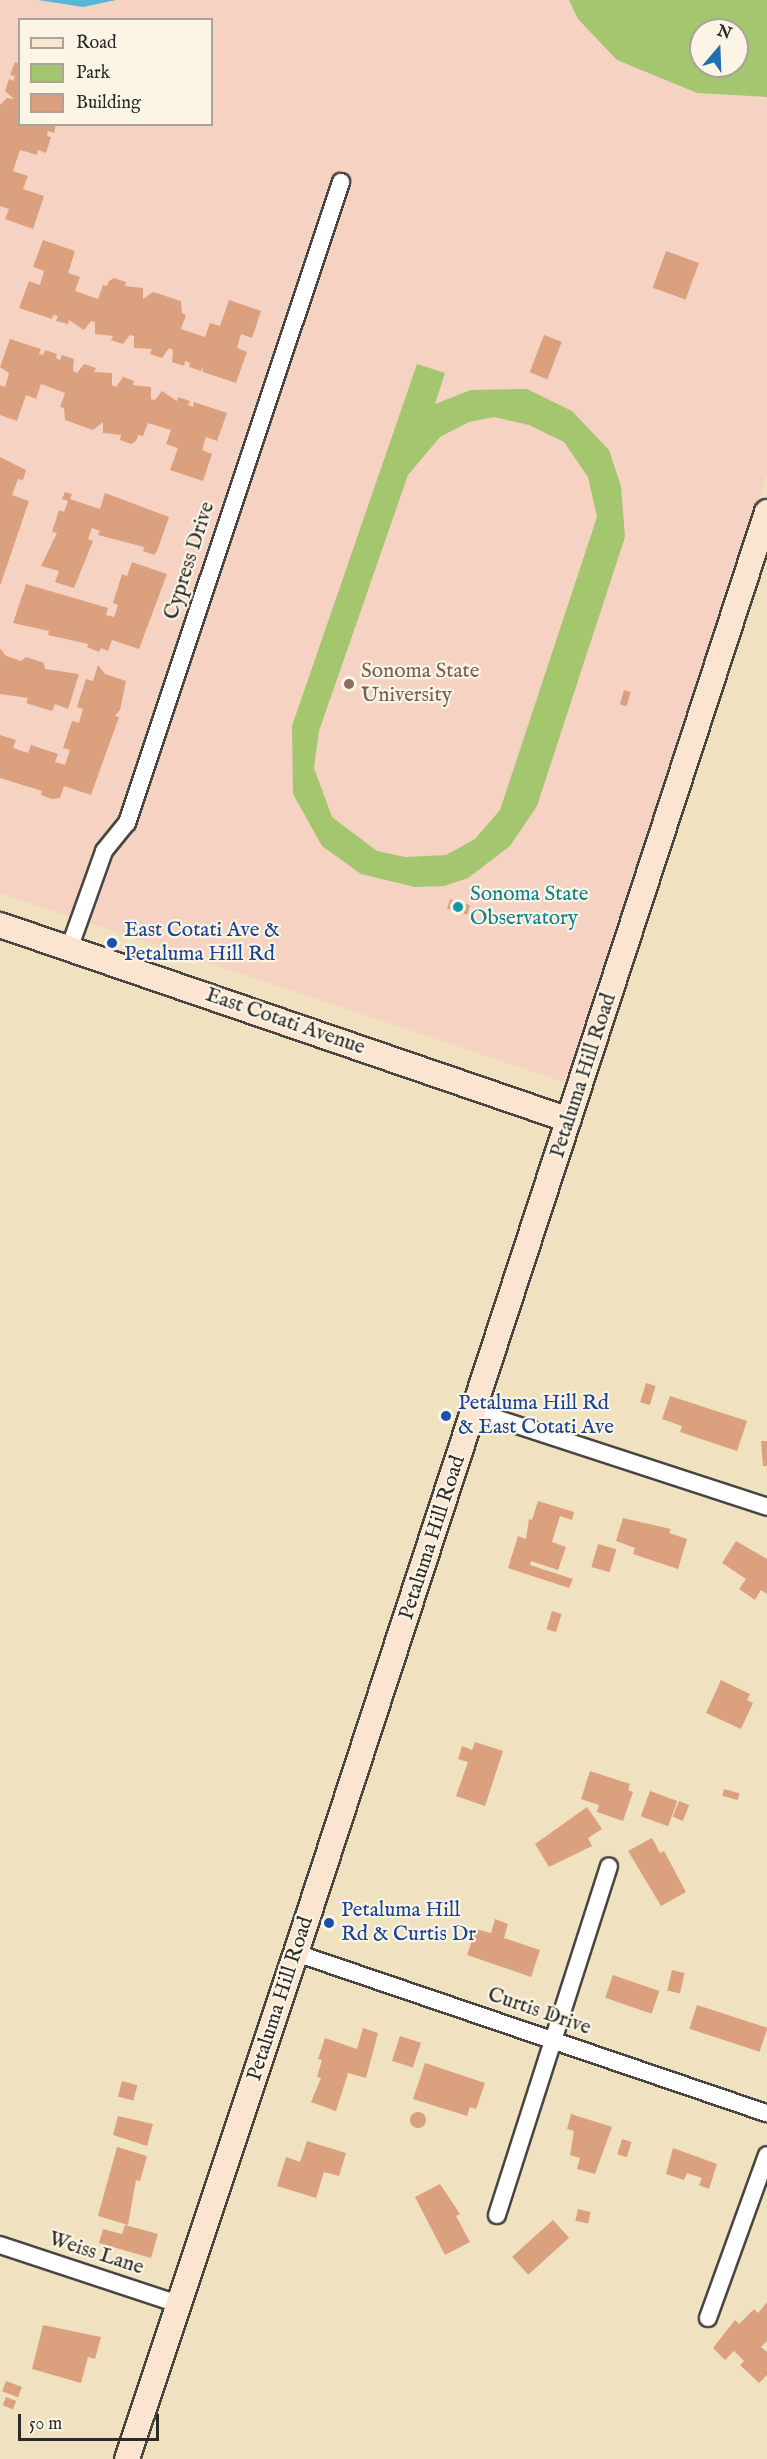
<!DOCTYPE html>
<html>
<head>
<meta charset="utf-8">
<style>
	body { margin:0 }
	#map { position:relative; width:767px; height:2459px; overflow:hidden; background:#f0e1c1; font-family:"IM FELL English",serif }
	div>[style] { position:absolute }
	.built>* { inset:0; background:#f5d2c2 }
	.green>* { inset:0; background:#a4c66f }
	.water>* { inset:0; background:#56b7d4 }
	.building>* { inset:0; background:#dba17f; transform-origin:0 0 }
	.round { border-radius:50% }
	.roads { filter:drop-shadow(2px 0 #494642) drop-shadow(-2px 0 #494642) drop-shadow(0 2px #494642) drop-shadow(0 -2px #494642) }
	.street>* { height:16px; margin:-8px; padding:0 8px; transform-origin:8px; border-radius:8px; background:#fff }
	.secondary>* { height:24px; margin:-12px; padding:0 12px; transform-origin:12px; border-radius:12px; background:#fce5d0 }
	.dots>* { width:16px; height:16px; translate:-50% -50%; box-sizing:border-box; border:3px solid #fcf5e5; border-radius:50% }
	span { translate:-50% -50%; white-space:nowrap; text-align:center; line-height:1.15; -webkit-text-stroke:4.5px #fcf5e5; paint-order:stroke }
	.street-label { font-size:21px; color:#2b2b2b }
	.education-label { font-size:21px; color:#785e54 }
	.left { translate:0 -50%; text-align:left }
	.culture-label { font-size:21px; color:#0d838f }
	.transit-label { font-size:21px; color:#164399 }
	.legend { position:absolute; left:18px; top:18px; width:195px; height:108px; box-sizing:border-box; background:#fcf5e5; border:2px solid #a8a49b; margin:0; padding:8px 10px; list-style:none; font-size:18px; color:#2b2b2b }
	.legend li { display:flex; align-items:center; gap:12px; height:30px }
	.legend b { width:30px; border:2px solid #a8a49b }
	.north { position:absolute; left:689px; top:18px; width:60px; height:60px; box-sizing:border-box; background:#fcf5e5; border:2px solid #a8a49b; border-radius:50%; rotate:19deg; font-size:16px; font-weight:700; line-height:24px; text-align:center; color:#2b2b2b }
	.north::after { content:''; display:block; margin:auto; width:21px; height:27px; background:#1f6fb2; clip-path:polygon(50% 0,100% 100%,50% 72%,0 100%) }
	.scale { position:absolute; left:18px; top:2414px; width:141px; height:27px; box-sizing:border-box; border:3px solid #2b2b2b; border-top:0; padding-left:8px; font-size:18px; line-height:21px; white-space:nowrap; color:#2b2b2b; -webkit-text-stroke:4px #fcf5e5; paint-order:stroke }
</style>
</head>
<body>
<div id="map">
	<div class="built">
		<div style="clip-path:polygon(evenodd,0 0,767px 0,767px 475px,564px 1082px,0 893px,0 0,20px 20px,212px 20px,212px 124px,20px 124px,20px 20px,0 0,701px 30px,737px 30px,737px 66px,701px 66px,701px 30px)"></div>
	</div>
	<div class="green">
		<div style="clip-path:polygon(evenodd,569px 0,767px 0,767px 97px,697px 93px,617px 60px,578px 19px,569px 0,701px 30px,737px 30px,737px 66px,701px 66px,701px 30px)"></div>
		<div style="clip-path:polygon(evenodd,417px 364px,445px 373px,435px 404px,471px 390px,527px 389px,572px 411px,609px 450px,621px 486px,625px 537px,537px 806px,510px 846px,468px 878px,444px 886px,415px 887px,361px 874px,322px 846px,293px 794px,292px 726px,417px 364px,494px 417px,529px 425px,564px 442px,588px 477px,597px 517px,500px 810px,475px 839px,446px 855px,405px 857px,377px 851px,332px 817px,314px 768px,319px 731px,408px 475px,440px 437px,469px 422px,494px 417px)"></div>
	</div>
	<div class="water">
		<div style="clip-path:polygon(38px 0,116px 0,83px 7px)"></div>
	</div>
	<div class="building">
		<div style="clip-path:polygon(15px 62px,20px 64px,20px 124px,56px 124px,54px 133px,48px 131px,47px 136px,51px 137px,46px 153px,38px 150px,37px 155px,20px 150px,13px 171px,28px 176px,23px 189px,44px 196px,33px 229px,5px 219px,9px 209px,0 206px,0 105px,7px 98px,14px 99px,5px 91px,9px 79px,13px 81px,15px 76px,10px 75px)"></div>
		<div style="clip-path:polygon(43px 240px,75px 251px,68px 273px,80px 277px,75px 291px,98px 299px,103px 285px,107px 286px,109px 281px,114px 278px,126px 282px,125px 286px,143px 288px,143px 299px,153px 292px,181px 301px,182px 313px,186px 315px,181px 329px,205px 337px,210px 323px,220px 326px,229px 300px,261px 311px,252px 338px,241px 334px,237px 348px,247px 352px,236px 383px,203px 372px,203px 367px,201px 371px,189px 367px,190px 363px,185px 361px,184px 366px,172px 362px,173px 350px,169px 348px,162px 358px,150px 354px,152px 349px,134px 348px,134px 336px,130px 335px,123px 344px,111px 340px,113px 336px,95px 334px,95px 322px,91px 321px,84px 330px,69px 320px,68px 324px,56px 321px,58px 316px,53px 315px,52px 319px,19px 308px,29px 281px,40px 285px,44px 271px,33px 267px)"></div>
		<div style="left:666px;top:251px;width:35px;height:39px;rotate:20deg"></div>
		<div style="left:544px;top:335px;width:19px;height:40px;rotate:21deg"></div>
		<div style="clip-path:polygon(10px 339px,41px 349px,39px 354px,43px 355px,45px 350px,57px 354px,56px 358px,60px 360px,62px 355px,74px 359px,73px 371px,77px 373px,84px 364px,96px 368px,94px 372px,112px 373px,112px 385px,116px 387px,123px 377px,134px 381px,133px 385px,151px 387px,151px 399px,155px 400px,162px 391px,177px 401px,178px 397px,190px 401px,188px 405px,193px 407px,194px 402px,227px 413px,217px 441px,206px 437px,202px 450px,212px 454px,203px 481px,170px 470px,178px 448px,166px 444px,171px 430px,148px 423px,143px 436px,138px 435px,136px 441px,131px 444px,120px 440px,121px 435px,103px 433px,103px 422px,93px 430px,65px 420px,64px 408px,60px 407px,65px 393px,41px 384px,36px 399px,26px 395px,17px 421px,0 415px,0 385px,5px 387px,9px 373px,0 367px)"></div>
		<div style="clip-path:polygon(0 457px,26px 470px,23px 480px,18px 479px,12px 495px,29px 501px,0 586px)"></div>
		<div style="clip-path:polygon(65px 492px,72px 494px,70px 499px,100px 509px,105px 493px,169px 517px,157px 551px,154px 555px,143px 551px,144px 547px,98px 535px,100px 531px,92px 528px,88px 539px,93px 541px,74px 588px,55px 582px,59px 571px,41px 566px,57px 533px,52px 532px,59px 510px,64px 512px,68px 501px,62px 499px)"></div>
		<div style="clip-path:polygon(132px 562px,167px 574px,139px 649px,112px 640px,108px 651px,101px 648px,99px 652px,87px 647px,88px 644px,48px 635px,49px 631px,13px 623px,26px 584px,108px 608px,106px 615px,114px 617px,118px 605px,113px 603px,122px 574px,127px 576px)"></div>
		<div style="clip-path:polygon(0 648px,6px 656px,21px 661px,26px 657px,44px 663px,45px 669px,79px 674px,68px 709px,55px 704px,52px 711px,26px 703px,28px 698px,0 694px)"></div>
		<div style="clip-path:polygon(98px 665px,105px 674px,126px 681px,120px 710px,115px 716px,119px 717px,91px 795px,64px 786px,60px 798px,52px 799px,41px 795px,42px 791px,0 778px,0 735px,16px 740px,13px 748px,28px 753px,31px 745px,58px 754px,55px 762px,65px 765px,70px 750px,63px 748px,72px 721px,79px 723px,83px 709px,77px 707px,86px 679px,93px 681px)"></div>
		<div style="left:624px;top:690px;width:7px;height:15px;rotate:16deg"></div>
		<div style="left:450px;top:899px;width:21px;height:10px;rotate:17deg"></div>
		<div style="left:646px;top:1383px;width:10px;height:20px;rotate:17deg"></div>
		<div style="clip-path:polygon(670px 1396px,747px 1421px,737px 1451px,680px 1432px,682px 1426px,662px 1419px)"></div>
		<div style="clip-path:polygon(761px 1441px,767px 1441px,767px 1466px,763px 1466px)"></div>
		<div style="clip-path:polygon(538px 1501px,574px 1512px,572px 1520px,560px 1516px,552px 1542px,566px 1547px,558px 1570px,531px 1561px,530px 1565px,573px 1579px,569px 1588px,508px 1568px,518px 1536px,526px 1539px,529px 1519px,532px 1520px)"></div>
		<div style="clip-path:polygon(623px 1518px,671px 1529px,669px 1533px,687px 1539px,678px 1569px,633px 1554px,635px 1548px,616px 1541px)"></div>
		<div style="clip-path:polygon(736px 1541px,767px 1559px,767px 1594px,761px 1590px,755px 1600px,739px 1589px,746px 1579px,722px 1563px)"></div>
		<div style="left:598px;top:1544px;width:19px;height:24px;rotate:16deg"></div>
		<div style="left:552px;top:1611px;width:10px;height:19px;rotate:17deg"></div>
		<div style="clip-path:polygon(721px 1680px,750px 1694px,747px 1700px,753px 1703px,741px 1729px,706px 1713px)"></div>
		<div style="clip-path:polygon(475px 1742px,503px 1751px,485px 1806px,456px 1796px,468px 1762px,458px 1759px,462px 1746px,472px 1750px)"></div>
		<div style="clip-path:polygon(590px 1771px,630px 1784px,628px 1790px,633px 1792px,623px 1821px,597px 1812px,599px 1805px,581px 1799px)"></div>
		<div style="left:724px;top:1789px;width:16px;height:7px;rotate:15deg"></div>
		<div style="left:650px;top:1791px;width:29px;height:27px;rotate:20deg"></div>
		<div style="left:679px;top:1801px;width:11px;height:17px;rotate:22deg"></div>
		<div style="clip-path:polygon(587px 1807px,602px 1829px,588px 1838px,592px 1846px,549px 1867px,535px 1844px)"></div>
		<div style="clip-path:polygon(652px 1838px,660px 1853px,664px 1851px,686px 1892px,661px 1906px,628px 1851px)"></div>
		<div style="clip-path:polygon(495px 1919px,508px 1924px,504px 1938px,540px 1950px,531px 1977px,467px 1955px,476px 1929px,491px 1933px)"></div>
		<div style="left:672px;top:1970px;width:13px;height:21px;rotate:13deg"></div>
		<div style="left:613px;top:1975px;width:49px;height:24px;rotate:19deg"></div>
		<div style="left:697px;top:2005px;width:74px;height:25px;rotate:18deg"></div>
		<div style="clip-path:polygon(363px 2028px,378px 2033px,366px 2078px,348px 2073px,336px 2111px,311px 2102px,321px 2078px,317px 2077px,322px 2060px,318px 2059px,325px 2038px,357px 2049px)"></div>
		<div style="left:400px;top:2036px;width:22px;height:26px;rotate:18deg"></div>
		<div style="clip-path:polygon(425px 2063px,485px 2083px,476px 2109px,470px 2107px,467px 2116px,413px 2099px)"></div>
		<div style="left:122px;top:2081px;width:16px;height:16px;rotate:15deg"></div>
		<div class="round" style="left:410px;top:2112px;width:16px;height:16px"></div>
		<div style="clip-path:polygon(571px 2114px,612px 2127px,595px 2174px,577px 2169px,580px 2158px,570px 2155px,574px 2131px,567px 2129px)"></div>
		<div style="clip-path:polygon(118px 2116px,153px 2124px,147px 2146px,113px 2135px)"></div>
		<div style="left:622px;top:2139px;width:10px;height:16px;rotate:17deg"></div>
		<div style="clip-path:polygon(307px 2141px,346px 2153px,339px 2176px,324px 2172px,316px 2198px,277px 2186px,286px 2157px,300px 2162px)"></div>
		<div style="clip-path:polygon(117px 2147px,147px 2156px,140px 2181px,136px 2180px,128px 2225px,98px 2216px)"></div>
		<div style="clip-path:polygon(673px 2148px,717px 2164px,709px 2189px,699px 2185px,702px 2178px,687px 2173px,684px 2180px,666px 2174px)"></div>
		<div style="clip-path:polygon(440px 2184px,460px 2214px,456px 2216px,470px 2242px,445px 2255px,415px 2197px)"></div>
		<div style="left:578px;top:2209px;width:13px;height:12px;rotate:13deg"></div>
		<div style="left:553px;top:2220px;width:24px;height:55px;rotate:48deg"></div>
		<div style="clip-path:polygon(125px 2225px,158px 2234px,151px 2258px,99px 2243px,103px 2229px,122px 2234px)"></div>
		<div style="clip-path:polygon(767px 2302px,767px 2341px,761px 2347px,767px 2352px,767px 2375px,759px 2383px,740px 2365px,744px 2361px,734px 2351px,725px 2360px,713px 2348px,735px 2320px,739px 2324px,754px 2309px,758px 2313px)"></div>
		<div style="clip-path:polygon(43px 2325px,101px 2337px,95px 2359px,88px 2357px,81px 2383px,32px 2369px)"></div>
		<div style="left:6px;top:2381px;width:17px;height:11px;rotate:21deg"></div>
		<div style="left:6px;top:2397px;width:11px;height:9px;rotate:22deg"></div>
	</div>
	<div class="roads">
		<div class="street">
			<div style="left:69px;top:949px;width:104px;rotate:-70.3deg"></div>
			<div style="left:104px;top:851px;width:36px;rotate:-51deg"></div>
			<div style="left:127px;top:823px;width:676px;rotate:-71.54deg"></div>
			<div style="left:474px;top:1411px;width:308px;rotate:18.1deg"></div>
			<div style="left:296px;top:1953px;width:497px;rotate:18.8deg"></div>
			<div style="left:497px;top:2215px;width:366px;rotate:-72.2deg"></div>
			<div style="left:0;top:2245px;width:188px;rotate:18.3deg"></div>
			<div style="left:708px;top:2318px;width:173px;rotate:-70.1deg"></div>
		</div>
		<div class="secondary">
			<div style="left:0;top:925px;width:601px;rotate:18.92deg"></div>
			<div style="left:127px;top:2459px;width:533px;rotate:-71.53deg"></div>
			<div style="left:296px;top:1953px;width:1516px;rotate:-71.9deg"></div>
		</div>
	</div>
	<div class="dots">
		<div style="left:349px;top:684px;background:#8d6e63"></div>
		<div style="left:458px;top:907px;background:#0f9aa8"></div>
		<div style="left:112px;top:943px;background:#1a4fb4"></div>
		<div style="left:446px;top:1416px;background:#1a4fb4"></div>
		<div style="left:329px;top:1923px;background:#1a4fb4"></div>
	</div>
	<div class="street-label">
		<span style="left:190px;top:561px;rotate:-72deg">Cypress Drive</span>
		<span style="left:285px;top:1022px;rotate:19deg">East Cotati Avenue</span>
		<span style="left:584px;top:1076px;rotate:-72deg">Petaluma Hill Road</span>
		<span style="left:433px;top:1538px;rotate:-72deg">Petaluma Hill Road</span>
		<span style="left:281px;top:1999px;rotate:-72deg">Petaluma Hill Road</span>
		<span style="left:539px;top:2012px;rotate:19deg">Curtis Drive</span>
		<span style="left:96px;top:2254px;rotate:18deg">Weiss Lane</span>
	</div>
	<div class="education-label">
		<span class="left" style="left:361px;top:684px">Sonoma State<br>University</span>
	</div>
	<div class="culture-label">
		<span class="left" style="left:470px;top:907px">Sonoma State<br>Observatory</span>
	</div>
	<div class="transit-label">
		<span class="left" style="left:124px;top:943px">East Cotati Ave &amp;<br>Petaluma Hill Rd</span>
		<span class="left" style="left:458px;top:1416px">Petaluma Hill Rd<br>&amp; East Cotati Ave</span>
		<span class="left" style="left:341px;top:1923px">Petaluma Hill<br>Rd &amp; Curtis Dr</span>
	</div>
	<ul class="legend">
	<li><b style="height:8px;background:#fce5d0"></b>Road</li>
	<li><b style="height:16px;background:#a4c66f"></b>Park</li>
	<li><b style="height:16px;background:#dba17f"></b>Building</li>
	</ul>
	<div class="north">N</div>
	<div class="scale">50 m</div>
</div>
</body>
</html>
